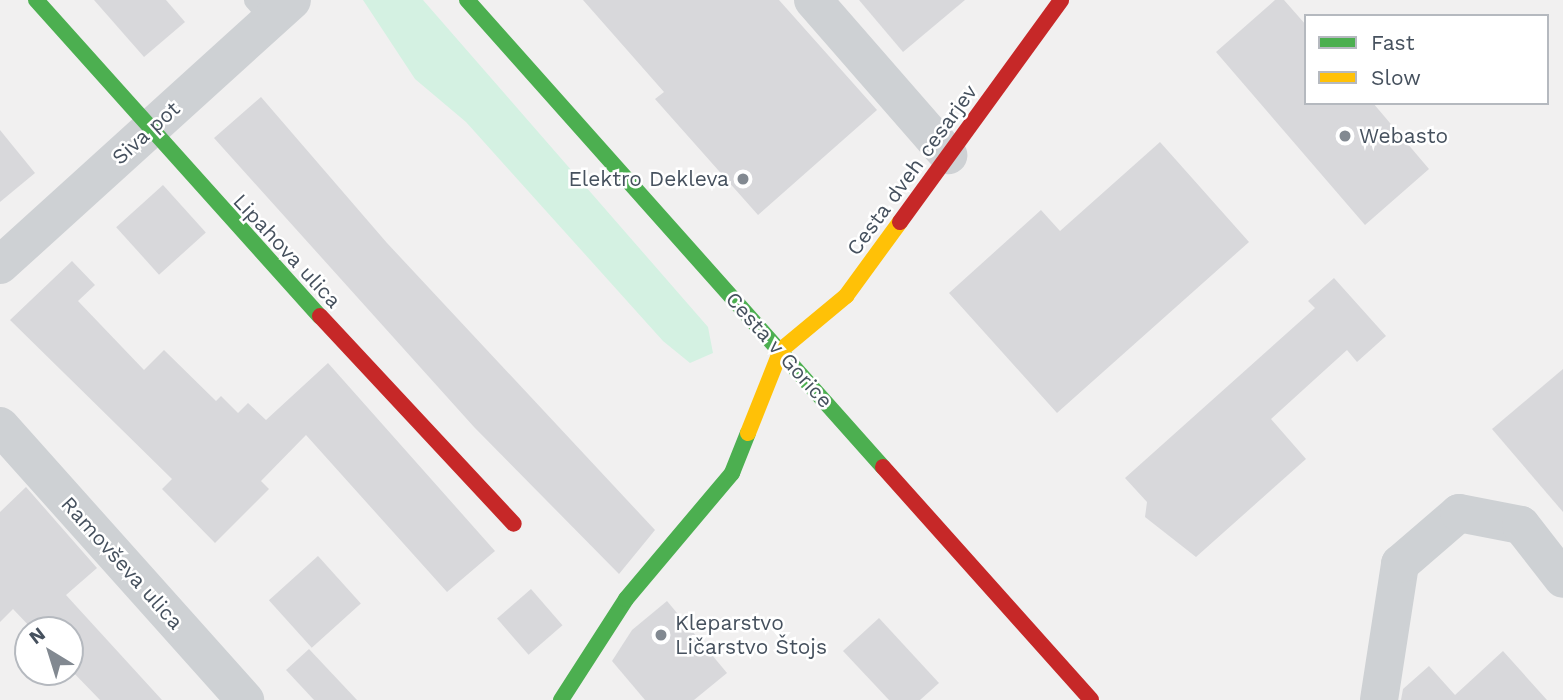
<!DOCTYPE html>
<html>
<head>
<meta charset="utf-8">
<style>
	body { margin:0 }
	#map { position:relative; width:1563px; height:700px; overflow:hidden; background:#f1f0f0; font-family:"Work Sans",sans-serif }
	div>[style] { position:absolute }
	.green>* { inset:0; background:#d4f1e2 }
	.building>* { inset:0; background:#d8d8db; transform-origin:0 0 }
	.lane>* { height:19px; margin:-9.5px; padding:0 9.5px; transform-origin:9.5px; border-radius:9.5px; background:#ced1d4 }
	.street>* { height:38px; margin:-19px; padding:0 19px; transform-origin:19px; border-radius:19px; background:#ced1d4 }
	.fast>* { height:16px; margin:-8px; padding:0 8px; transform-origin:8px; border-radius:8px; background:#4caf50 }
	.slow>* { height:16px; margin:-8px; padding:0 8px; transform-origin:8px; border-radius:8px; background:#ffc107 }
	.jam>* { height:16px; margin:-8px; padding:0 8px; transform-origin:8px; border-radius:8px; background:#c62828 }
	.dots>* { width:19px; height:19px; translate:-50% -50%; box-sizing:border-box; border:4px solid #fff; border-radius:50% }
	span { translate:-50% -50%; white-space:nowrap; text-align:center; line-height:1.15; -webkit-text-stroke:5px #fff; paint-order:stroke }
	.street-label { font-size:21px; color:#46515e }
	.poi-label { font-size:21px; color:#46515e }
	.left { translate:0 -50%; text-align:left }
	.right { translate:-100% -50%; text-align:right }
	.legend { position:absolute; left:1304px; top:14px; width:245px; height:91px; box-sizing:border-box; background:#fff; border:2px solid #b5b9bf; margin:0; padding:9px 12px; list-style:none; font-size:21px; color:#46515e }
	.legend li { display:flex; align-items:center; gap:14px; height:35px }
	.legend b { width:35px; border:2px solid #b5b9bf }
	.north { position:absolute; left:14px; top:616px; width:70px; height:70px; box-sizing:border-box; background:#fff; border:2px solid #b5b9bf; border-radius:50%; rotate:322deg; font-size:19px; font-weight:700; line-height:28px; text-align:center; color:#46515e }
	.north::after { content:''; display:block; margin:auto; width:24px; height:32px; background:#828991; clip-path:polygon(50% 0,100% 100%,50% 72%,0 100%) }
</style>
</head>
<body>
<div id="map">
	<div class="green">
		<div style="clip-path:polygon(363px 0,423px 0,708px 327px,713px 353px,690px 363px,663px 341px,466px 122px,415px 79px)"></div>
	</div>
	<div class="building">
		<div style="clip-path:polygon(94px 0,166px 0,185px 22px,144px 57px)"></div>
		<div style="clip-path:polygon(583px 0,779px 0,877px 110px,758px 215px,655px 99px,664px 92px)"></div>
		<div style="clip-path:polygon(859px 0,965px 0,903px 52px)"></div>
		<div style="clip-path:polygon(1275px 0,1284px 0,1306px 25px,1306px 103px,1373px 103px,1429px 169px,1365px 225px,1216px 52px)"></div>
		<div style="clip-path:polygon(261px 97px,387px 243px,655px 530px,619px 574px,474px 427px,214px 138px)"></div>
		<div style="clip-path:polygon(0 130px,35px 173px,0 202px)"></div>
		<div style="clip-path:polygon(1160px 142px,1249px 242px,1057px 413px,949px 293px,1041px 210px,1060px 231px)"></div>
		<div style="left:163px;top:185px;width:64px;height:63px;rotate:48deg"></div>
		<div style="clip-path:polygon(72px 261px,95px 285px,78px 301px,144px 370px,164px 350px,216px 401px,221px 396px,238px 413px,248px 403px,266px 420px,328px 363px,495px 551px,447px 592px,306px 435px,261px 481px,269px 489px,215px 543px,162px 489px,172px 479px,10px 320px)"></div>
		<div style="clip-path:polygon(1334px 278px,1386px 336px,1357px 362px,1347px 350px,1271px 419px,1306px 459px,1196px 557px,1145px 517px,1147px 502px,1125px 478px,1315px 308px,1308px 301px)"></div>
		<div style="clip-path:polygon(1563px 369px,1563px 512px,1492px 429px)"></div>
		<div style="clip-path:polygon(26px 487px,97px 568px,66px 595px,162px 700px,100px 700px,70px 669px,70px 630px,33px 630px,13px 609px,0 622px,0 512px)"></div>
		<div style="left:318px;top:556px;width:64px;height:66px;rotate:48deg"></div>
		<div style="left:531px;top:589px;width:48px;height:45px;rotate:49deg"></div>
		<div style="clip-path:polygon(667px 601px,727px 673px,694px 700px,645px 700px,612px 661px,632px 630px)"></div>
		<div style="clip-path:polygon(879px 618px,939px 683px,920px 700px,889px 700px,843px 651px)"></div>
		<div style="clip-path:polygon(309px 649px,357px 700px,314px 700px,286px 670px)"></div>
		<div style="clip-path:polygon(1503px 651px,1547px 700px,1401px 700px,1403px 689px,1429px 666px,1455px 695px)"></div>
	</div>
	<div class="lane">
		<div style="left:253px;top:0;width:27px;rotate:48deg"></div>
	</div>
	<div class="street">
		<div style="left:813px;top:0;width:206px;rotate:48.9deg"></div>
		<div style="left:0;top:265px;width:394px;rotate:-42.2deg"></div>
		<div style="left:0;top:426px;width:368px;rotate:48.2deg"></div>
		<div style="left:1379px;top:700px;width:138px;rotate:-81.2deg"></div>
		<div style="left:1400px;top:564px;width:78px;rotate:-40.8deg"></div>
		<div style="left:1459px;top:513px;width:63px;rotate:11deg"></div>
		<div style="left:1521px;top:525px;width:68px;rotate:52.1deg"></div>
	</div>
	<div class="fast">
		<div style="left:36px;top:0;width:425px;rotate:48.1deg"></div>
		<div style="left:467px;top:0;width:625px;rotate:48.31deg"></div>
		<div style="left:561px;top:700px;width:120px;rotate:-57.2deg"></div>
		<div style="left:626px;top:599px;width:165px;rotate:-49.9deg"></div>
		<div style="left:732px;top:473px;width:43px;rotate:-68.2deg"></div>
	</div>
	<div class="slow">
		<div style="left:748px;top:433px;width:89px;rotate:-68.3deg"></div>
		<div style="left:781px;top:350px;width:85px;rotate:-39.7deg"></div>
		<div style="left:846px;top:296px;width:92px;rotate:-53.9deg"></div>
	</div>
	<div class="jam">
		<div style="left:900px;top:222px;width:274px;rotate:-54deg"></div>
		<div style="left:320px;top:316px;width:284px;rotate:47deg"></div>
		<div style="left:883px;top:467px;width:312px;rotate:48.2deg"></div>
	</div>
	<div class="dots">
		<div style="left:1345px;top:136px;background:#828991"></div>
		<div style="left:743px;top:179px;background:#828991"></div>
		<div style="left:661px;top:635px;background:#828991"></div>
	</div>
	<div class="street-label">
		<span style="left:146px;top:133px;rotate:-42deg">Siva pot</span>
		<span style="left:912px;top:170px;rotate:-54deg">Cesta dveh cesarjev</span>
		<span style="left:287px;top:251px;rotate:47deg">Lipahova ulica</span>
		<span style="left:779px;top:350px;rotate:48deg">Cesta v Gorice</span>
		<span style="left:122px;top:563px;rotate:48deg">Ramovševa ulica</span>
	</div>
	<div class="poi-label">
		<span class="left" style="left:1359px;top:136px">Webasto</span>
		<span class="right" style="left:729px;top:179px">Elektro Dekleva</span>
		<span class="left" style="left:675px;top:635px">Kleparstvo<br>Ličarstvo Štojs</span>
	</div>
	<ul class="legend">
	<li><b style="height:9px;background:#4caf50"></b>Fast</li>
	<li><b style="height:9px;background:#ffc107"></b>Slow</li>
	</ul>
	<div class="north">N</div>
</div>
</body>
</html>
